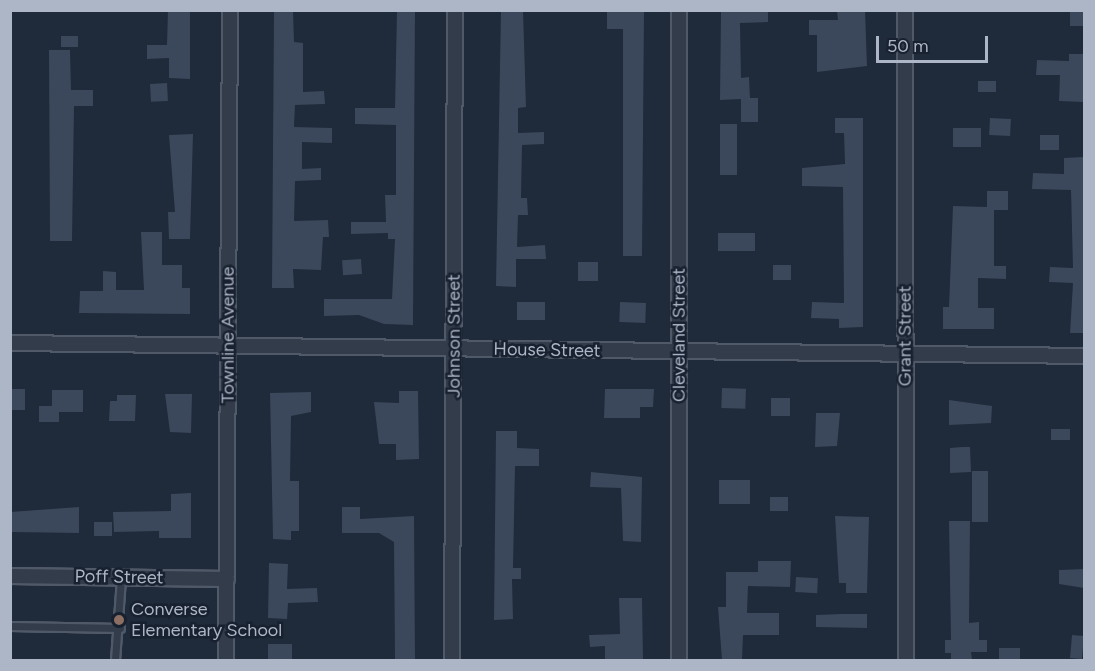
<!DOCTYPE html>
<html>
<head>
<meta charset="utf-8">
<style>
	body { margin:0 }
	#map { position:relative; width:1095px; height:671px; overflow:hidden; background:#1f2a3a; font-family:Figtree,sans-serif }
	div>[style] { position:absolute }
	.building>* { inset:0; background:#3b485b; transform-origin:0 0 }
	.roads { filter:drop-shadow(2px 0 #505968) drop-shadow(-2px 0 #505968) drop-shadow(0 2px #505968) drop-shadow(0 -2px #505968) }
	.lane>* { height:7px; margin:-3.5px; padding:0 3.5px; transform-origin:3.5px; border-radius:3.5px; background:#333c4a }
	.street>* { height:14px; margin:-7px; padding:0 7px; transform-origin:7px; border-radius:7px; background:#333c4a }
	.dots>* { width:16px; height:16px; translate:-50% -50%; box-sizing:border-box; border:3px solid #18212f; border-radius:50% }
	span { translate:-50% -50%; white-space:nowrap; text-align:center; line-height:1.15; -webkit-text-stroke:5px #18212f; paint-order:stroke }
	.street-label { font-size:18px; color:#adb6c7 }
	.poi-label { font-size:18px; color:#adb6c7 }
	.left { translate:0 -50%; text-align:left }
	.frame { position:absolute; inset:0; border:12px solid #adb6c7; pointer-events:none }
	.scale { position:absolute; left:876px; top:36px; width:112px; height:27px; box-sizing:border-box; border:3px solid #adb6c7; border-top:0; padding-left:8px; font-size:18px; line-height:21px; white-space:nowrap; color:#adb6c7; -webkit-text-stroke:4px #18212f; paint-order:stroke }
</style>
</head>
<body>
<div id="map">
	<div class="building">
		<div style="clip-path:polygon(168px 10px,190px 10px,190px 79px,169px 78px,169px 58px,147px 59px,147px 45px,167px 45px)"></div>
		<div style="clip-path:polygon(274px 10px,293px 10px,294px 42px,303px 43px,303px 92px,324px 91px,325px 104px,295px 105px,294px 127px,332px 128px,332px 143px,302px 142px,302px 169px,321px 168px,321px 180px,295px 181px,294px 221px,328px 220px,329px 237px,323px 237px,321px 270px,293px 269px,294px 288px,272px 288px)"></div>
		<div style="clip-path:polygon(397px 10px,415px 10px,413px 325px,384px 324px,359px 315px,324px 316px,324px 299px,392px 299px,395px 239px,388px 239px,388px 233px,351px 234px,351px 222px,386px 222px,385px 195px,396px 195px,396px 125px,355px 124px,355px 108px,395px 108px)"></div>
		<div style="clip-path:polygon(501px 10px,523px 10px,526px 107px,518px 108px,518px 133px,544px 132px,544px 144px,522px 145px,521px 198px,527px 198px,528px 215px,518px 215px,517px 247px,545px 245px,546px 259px,516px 259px,516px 287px,496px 286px)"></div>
		<div style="clip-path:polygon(644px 10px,642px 256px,623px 256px,623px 29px,607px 29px,607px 12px)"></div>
		<div style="clip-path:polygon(721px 10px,768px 11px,768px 22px,740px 23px,741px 78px,749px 77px,750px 98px,758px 98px,758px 122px,741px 122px,741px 99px,720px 100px)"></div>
		<div style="clip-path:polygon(865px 10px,867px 66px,817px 72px,817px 35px,809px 35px,809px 20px,838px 20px,837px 11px)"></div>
		<div style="left:1070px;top:10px;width:14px;height:16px"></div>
		<div style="left:61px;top:36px;width:17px;height:11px"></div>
		<div style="clip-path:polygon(49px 50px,70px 50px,71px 90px,93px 90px,93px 106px,74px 106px,72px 241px,50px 241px)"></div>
		<div style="clip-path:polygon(1069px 54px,1084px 54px,1084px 102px,1059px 101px,1060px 75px,1036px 75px,1037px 60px,1069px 61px)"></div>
		<div style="left:978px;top:81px;width:18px;height:11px"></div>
		<div style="left:167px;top:83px;width:18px;height:17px;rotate:87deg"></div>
		<div style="clip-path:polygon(835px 118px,863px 118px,863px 327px,839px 328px,839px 319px,811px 318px,812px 302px,844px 303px,843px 187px,802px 186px,802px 168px,845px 164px,844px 133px,835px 133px)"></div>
		<div style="left:990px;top:118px;width:21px;height:17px;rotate:3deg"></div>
		<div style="left:737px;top:124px;width:51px;height:17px;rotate:90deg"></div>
		<div style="left:953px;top:128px;width:28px;height:19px"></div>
		<div style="clip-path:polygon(193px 134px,190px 239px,169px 239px,168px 212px,175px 212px,169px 135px)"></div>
		<div style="left:1040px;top:135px;width:19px;height:15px"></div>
		<div style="clip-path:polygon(1084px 157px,1084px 333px,1070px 333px,1073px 283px,1049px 282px,1050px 267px,1073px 268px,1071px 190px,1032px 189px,1033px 173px,1064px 174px,1064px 158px)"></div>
		<div style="clip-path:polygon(987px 191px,1008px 191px,1008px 210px,994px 210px,994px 266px,1006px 266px,1006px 279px,978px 278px,978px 308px,994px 308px,994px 329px,943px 329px,943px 307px,949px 307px,953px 206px,987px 207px)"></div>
		<div style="clip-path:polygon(141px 232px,162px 232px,162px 265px,182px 265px,182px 288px,190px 288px,190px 314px,79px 313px,80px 291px,103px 291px,103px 271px,116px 272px,116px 290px,144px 290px)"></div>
		<div style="left:718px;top:233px;width:37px;height:18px"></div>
		<div style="left:361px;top:259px;width:15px;height:19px;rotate:86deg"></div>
		<div style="left:578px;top:262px;width:20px;height:19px"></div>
		<div style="left:773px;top:265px;width:18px;height:15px"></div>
		<div style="left:545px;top:302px;width:18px;height:28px;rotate:90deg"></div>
		<div style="left:620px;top:302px;width:26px;height:20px;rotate:2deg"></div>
		<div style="left:722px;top:388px;width:24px;height:20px;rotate:2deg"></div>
		<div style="left:10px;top:389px;width:15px;height:21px"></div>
		<div style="clip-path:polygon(605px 389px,654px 389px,653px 407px,640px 407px,640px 418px,604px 418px)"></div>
		<div style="clip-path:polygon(52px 390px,83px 390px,83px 412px,59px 412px,59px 422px,39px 422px,39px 406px,52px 406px)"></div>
		<div style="clip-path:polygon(399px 391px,418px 391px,419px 459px,396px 460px,396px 444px,379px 444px,374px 402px,399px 403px)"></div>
		<div style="clip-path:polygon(311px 392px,311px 412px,291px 416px,290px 481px,299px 481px,299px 531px,291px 531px,291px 540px,273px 539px,270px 393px)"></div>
		<div style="clip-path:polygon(165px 394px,192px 394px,191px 433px,170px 432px)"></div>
		<div style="clip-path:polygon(117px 395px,136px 395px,135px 421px,109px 421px,110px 401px,117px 401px)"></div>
		<div style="left:771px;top:398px;width:19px;height:18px"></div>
		<div style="clip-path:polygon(949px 400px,992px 406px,991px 423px,949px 425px)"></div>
		<div style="clip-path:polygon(816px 413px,840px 413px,837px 446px,815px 447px)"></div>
		<div style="left:1051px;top:429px;width:19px;height:11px"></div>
		<div style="clip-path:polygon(496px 431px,517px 431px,517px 448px,539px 449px,539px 466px,515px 466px,513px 568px,521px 568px,521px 579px,512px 579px,513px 619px,494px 620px)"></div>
		<div style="clip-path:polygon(962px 447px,970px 447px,971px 472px,950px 473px,950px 448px)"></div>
		<div style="left:972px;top:471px;width:16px;height:51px"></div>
		<div style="clip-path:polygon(591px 472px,642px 477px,641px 542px,623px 541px,621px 488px,590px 487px)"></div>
		<div style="left:719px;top:480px;width:31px;height:24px"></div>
		<div style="clip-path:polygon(191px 493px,191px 538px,159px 538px,159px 531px,114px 532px,113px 512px,171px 511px,171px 494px)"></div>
		<div style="left:770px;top:497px;width:18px;height:14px"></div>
		<div style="clip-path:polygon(79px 507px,79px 533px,10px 532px,10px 512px)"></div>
		<div style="clip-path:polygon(342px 507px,360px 507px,360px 519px,414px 516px,415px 660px,395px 660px,394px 542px,379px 533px,342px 533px)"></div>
		<div style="clip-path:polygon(835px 516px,869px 517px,867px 593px,846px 593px,846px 583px,839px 583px)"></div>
		<div style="clip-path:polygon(949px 521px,970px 521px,969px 623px,979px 622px,979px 640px,987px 640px,987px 652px,971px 652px,972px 660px,951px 660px,951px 653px,945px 653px,945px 640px,951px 640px)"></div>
		<div style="left:94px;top:522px;width:18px;height:14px"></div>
		<div style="clip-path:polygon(758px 561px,791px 561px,790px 587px,748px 586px,747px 613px,779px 613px,779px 635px,743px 635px,742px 660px,722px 660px,718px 607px,726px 607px,726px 572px,758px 572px)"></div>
		<div style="clip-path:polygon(269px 563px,288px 564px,287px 589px,317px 588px,318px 602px,288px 603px,287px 619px,268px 618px)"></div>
		<div style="clip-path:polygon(1084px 569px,1084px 588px,1059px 584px,1059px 570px)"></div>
		<div style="left:796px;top:577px;width:22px;height:15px;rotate:3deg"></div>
		<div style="clip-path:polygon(619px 598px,642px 598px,643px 660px,605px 660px,605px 646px,590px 647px,589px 635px,620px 634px)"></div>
		<div style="clip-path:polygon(842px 614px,867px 614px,867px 628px,816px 627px,816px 615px)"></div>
		<div style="left:1072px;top:635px;width:12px;height:23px;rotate:5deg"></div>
		<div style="left:268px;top:644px;width:24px;height:16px"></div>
		<div style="left:1020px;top:648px;width:12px;height:21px;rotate:90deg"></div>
	</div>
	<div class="roads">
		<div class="lane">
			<div style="left:10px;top:626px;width:110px;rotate:1deg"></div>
			<div style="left:115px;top:660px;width:82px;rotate:-85.8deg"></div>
		</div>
		<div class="street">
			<div style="left:679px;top:10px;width:650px;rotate:90deg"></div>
			<div style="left:905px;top:10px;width:650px;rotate:89.91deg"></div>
			<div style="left:10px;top:343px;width:1074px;rotate:0.69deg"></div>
			<div style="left:10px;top:576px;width:217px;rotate:0.8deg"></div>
			<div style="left:226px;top:660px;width:650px;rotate:-89.65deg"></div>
			<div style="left:452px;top:660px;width:650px;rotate:-89.74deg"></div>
		</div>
	</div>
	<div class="dots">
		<div style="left:119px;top:620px;background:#8d6e63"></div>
	</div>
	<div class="street-label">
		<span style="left:228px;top:335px;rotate:-90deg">Townline Avenue</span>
		<span style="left:679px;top:335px;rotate:-90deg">Cleveland Street</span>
		<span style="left:454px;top:336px;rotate:-90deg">Johnson Street</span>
		<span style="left:905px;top:336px;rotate:-90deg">Grant Street</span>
		<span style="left:547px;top:350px;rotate:1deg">House Street</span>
		<span style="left:119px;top:577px;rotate:1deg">Poff Street</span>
	</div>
	<div class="poi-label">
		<span class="left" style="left:131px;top:620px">Converse<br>Elementary School</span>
	</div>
	<div class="frame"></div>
	<div class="scale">50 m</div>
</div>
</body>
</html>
